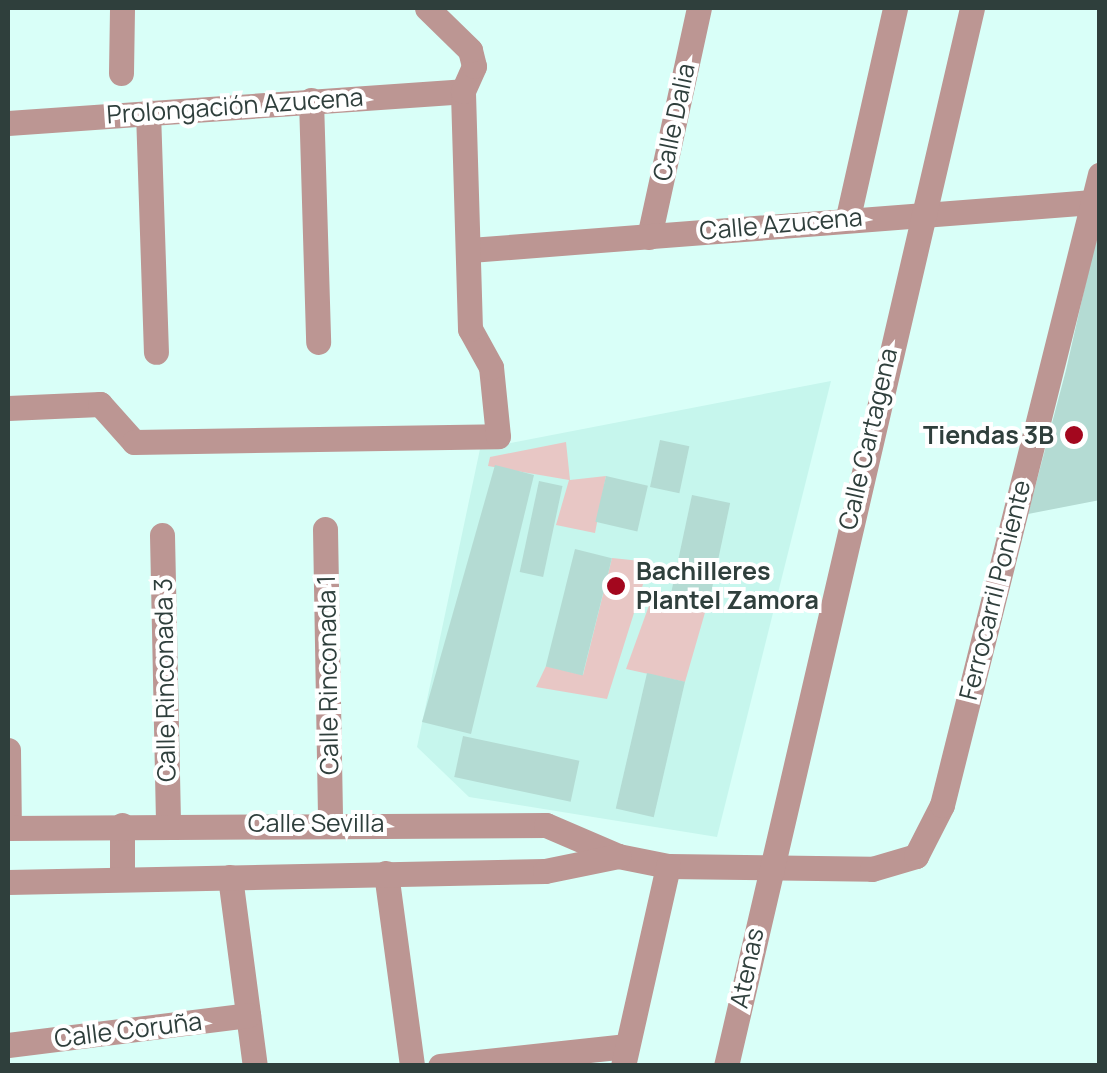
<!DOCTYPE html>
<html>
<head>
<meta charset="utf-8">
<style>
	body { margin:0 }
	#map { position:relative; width:1107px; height:1073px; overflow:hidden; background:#d9fff8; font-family:Manrope,sans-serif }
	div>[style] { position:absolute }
	.built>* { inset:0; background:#c6f6ed }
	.green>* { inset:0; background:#e8c7c5 }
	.building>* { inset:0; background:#b4dbd3; transform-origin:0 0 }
	.minor>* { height:25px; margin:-12.5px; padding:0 12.5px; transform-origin:12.5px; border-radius:12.5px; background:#bc9693 }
	.dots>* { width:28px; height:28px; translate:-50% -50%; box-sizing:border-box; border:5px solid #fff; border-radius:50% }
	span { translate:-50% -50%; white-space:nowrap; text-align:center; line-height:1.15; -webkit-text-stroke:8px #fff; paint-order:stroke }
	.street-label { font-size:25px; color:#2f3f3c }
	.poi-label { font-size:25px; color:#2f3f3c; font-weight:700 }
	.right { translate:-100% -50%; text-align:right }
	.left { translate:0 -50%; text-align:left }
	.frame { position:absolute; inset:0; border:10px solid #2f3f3c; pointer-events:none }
</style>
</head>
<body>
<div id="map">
	<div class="built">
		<div style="clip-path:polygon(831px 381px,717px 837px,469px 797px,417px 747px,480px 449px)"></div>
	</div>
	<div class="green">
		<div style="clip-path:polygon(566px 442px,570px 480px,606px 476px,595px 533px,556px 525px,569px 480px,488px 466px,490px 457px)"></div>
		<div style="clip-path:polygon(612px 558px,650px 562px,607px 699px,536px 687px,546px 666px,583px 675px)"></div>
		<div style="clip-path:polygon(651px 600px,706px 609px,685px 682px,626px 669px)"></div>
	</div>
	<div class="building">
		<div style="clip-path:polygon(1098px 229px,1100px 500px,1028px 514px,1066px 370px)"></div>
		<div style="left:660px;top:440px;width:30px;height:48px;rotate:12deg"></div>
		<div style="clip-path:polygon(495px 465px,534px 475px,471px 734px,422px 722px)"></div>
		<div style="left:606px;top:476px;width:43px;height:47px;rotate:13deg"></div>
		<div style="left:539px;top:481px;width:24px;height:93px;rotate:12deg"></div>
		<div style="left:692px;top:495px;width:39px;height:109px;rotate:12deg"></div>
		<div style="left:575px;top:549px;width:38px;height:121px;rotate:14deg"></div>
		<div style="left:647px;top:673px;width:39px;height:139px;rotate:13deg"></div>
		<div style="left:463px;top:736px;width:119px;height:42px;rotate:12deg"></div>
	</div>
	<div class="minor">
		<div style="left:121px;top:73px;width:65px;rotate:-89.1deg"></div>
		<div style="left:311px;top:100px;width:242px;rotate:88.3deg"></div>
		<div style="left:148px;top:112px;width:240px;rotate:88.1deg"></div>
		<div style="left:8px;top:123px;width:456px;rotate:-4deg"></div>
		<div style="left:848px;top:217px;width:214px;rotate:-77.3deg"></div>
		<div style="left:649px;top:237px;width:234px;rotate:-77.7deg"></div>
		<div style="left:470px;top:250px;width:624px;rotate:-4.41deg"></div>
		<div style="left:8px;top:408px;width:92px;rotate:-2.5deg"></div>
		<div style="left:100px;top:404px;width:51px;rotate:48.2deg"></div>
		<div style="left:134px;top:442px;width:364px;rotate:-0.9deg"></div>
		<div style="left:498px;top:436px;width:69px;rotate:-95.8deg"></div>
		<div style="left:491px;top:367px;width:43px;rotate:-118.9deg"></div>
		<div style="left:470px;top:329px;width:238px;rotate:-91.7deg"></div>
		<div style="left:463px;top:91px;width:27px;rotate:-66deg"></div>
		<div style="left:474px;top:66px;width:16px;rotate:-104deg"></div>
		<div style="left:470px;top:50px;width:60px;rotate:-135.7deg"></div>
		<div style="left:325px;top:529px;width:292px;rotate:89deg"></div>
		<div style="left:162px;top:535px;width:290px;rotate:88.8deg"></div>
		<div style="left:8px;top:750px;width:78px;rotate:89.3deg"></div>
		<div style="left:122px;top:825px;width:54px;rotate:90deg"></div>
		<div style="left:8px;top:828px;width:538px;rotate:-0.32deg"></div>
		<div style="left:546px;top:825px;width:78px;rotate:23.3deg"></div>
		<div style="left:618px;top:856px;width:51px;rotate:11.3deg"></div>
		<div style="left:668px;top:866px;width:204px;rotate:0.8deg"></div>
		<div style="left:872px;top:869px;width:46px;rotate:-16.5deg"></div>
		<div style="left:916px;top:856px;width:57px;rotate:-63deg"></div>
		<div style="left:942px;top:805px;width:650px;rotate:-75.94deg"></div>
		<div style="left:386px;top:873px;width:195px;rotate:82.3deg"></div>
		<div style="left:230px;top:877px;width:191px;rotate:82.5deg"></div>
		<div style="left:8px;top:882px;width:537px;rotate:-1.17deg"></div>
		<div style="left:545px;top:871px;width:75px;rotate:-11.6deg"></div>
		<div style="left:8px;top:1045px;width:242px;rotate:-7.1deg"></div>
		<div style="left:440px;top:1066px;width:188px;rotate:-6.1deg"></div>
		<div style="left:623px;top:1066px;width:205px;rotate:-77.3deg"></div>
		<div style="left:726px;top:1066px;width:1086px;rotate:-76.91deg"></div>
	</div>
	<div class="dots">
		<div style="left:1074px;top:435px;background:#a3071e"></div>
		<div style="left:616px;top:586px;background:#a3071e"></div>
	</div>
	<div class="street-label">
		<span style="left:235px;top:106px;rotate:-4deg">Prolongación Azucena</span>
		<span style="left:674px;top:122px;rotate:-78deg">Calle Dalia</span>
		<span style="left:781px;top:224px;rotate:-5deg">Calle Azucena</span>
		<span style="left:868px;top:439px;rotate:-77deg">Calle Cartagena</span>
		<span style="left:995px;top:590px;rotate:-76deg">Ferrocarril Poniente</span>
		<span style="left:328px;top:675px;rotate:-91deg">Calle Rinconada 1</span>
		<span style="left:165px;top:680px;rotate:-91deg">Calle Rinconada 3</span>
		<span style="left:316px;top:823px">Calle Sevilla</span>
		<span style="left:747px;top:968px;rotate:-78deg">Atenas</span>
		<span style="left:128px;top:1030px;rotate:-7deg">Calle Coruña</span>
	</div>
	<div class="poi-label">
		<span class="right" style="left:1054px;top:435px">Tiendas 3B</span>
		<span class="left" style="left:636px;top:586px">Bachilleres<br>Plantel Zamora</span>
	</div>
	<div class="frame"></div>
</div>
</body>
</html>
